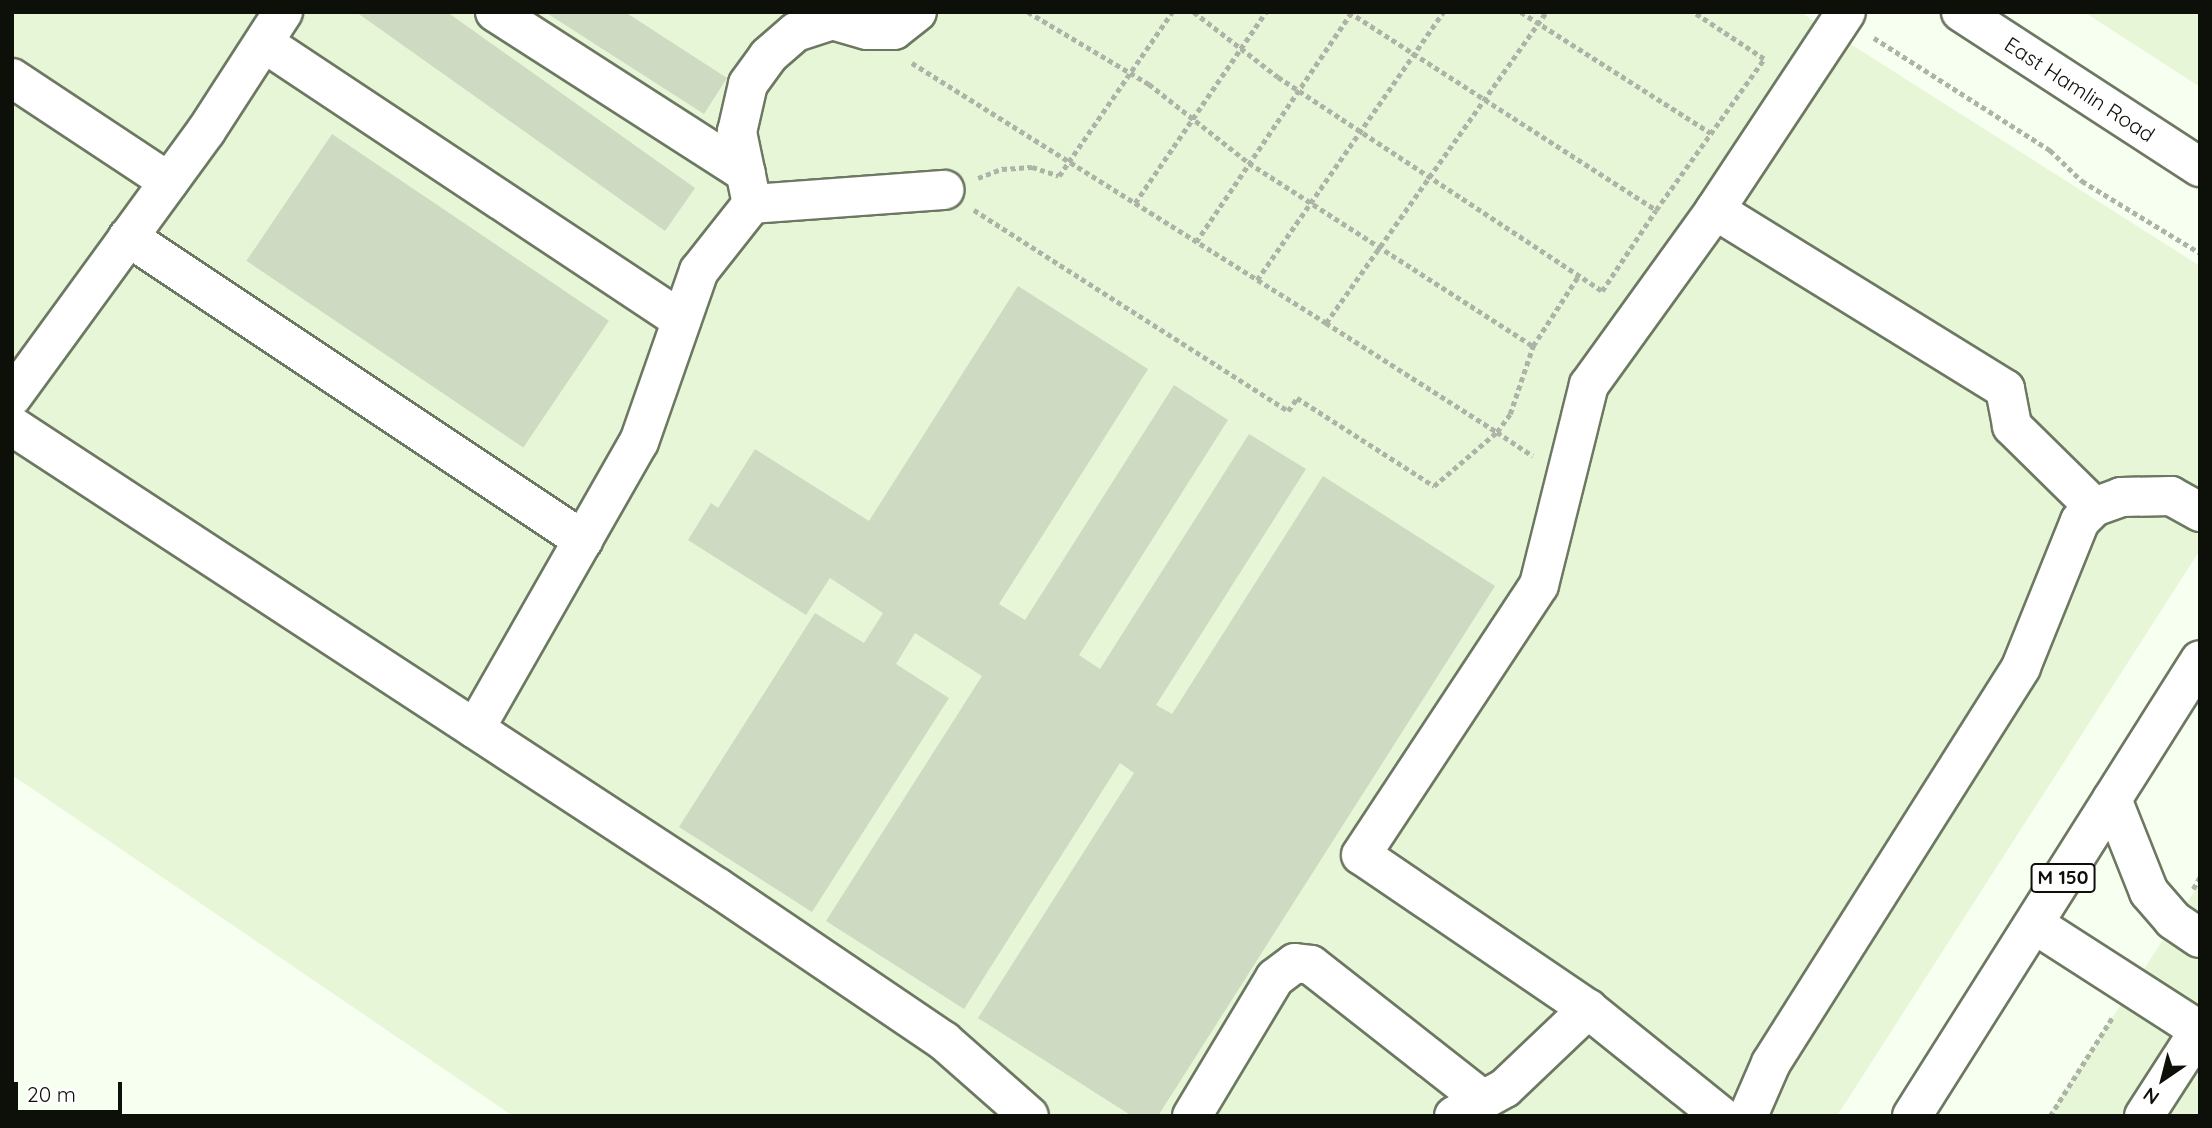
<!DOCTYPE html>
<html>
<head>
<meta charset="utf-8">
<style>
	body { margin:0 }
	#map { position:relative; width:2212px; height:1128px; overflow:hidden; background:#f7fff0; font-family:Quicksand,sans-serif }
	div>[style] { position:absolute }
	.built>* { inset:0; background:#e7f6d7 }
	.building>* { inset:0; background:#cedac2; transform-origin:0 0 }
	.path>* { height:4.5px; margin-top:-2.25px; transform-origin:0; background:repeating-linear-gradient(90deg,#adb4a7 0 5px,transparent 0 8.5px) }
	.roads { filter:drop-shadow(2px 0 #6d7862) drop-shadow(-2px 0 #6d7862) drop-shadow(0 2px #6d7862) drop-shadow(0 -2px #6d7862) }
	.minor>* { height:38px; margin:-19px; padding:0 19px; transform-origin:19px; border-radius:19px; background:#fff }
	.major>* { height:38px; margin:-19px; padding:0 19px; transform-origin:19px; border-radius:19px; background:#fff }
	span { translate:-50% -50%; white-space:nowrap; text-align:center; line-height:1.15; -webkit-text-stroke:7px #fff; paint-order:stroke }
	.shield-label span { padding:2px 5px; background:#fff; border:2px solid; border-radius:5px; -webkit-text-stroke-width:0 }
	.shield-label { font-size:19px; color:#0c1008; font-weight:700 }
	.street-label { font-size:21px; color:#0c1008 }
	.frame { position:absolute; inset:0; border:14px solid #0c1008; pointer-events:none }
	.north { position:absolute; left:2128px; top:1044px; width:70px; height:70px; -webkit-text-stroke:5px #fff; paint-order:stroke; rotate:215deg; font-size:19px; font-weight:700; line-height:28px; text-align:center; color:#0c1008 }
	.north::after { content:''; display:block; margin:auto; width:24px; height:32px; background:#0c1008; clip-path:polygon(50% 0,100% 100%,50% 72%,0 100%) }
	.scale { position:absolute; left:14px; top:1082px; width:108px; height:32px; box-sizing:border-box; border:4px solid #0c1008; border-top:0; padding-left:9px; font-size:21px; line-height:24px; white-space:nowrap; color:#0c1008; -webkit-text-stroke:5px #fff; paint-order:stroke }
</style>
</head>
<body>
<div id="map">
	<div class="built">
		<div style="clip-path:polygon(12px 12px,1800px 12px,2200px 266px,2200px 550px,1837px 1116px,513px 1116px,12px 775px)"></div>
		<div style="clip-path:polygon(2084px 12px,2200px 12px,2200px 87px)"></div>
		<div style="clip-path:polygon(2200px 883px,2200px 1116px,2048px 1116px)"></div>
	</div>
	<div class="building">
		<div style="clip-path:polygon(356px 12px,447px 12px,695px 188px,665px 231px)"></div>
		<div style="clip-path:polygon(545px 12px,625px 12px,727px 78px,704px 114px)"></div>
		<div style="left:332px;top:134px;width:334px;height:153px;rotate:34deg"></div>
		<div style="clip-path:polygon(1018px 286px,1148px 369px,999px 604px,1025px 620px,1174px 385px,1228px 420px,1079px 655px,1100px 669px,1249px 434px,1306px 469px,1156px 705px,1172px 714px,1323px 476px,1495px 586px,1158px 1116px,1132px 1116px,978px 1018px,1134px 773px,1120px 763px,964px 1009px,826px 921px,982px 676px,915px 633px,896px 664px,949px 698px,812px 912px,679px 827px,815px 613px,864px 643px,883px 613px,830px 578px,806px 615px,688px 540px,711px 503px,718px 508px,755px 449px,869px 521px)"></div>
	</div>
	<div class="path">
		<div style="left:1028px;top:12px;width:141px;rotate:30.8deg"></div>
		<div style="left:1149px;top:84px;width:127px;rotate:38.3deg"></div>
		<div style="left:1249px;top:163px;width:338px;rotate:32.8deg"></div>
		<div style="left:1533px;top:346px;width:85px;rotate:-57.1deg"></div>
		<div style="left:1194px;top:12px;width:106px;rotate:37.7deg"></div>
		<div style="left:1278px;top:77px;width:388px;rotate:33.4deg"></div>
		<div style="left:1602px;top:291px;width:97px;rotate:-56.3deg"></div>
		<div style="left:1349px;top:12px;width:365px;rotate:32.8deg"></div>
		<div style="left:1656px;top:210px;width:186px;rotate:-54.4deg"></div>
		<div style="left:1764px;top:59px;width:85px;rotate:-146.5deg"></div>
		<div style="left:1521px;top:12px;width:225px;rotate:32.5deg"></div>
		<div style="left:1874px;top:38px;width:209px;rotate:32.5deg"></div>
		<div style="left:2050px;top:150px;width:45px;rotate:44.1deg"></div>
		<div style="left:2082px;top:181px;width:138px;rotate:31.4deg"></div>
		<div style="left:912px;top:63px;width:489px;rotate:32.1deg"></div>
		<div style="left:1326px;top:323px;width:381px;rotate:-54.7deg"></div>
		<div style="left:978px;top:178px;width:26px;rotate:-21deg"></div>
		<div style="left:1002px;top:169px;width:30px;rotate:-4deg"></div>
		<div style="left:1032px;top:167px;width:28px;rotate:18deg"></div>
		<div style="left:1059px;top:176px;width:199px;rotate:-55.4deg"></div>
		<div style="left:1135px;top:203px;width:232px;rotate:-55.6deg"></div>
		<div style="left:974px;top:210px;width:373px;rotate:32.6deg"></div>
		<div style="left:1288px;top:411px;width:16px;rotate:-55deg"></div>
		<div style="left:1297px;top:398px;width:163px;rotate:32.7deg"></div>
		<div style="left:1434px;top:486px;width:83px;rotate:-40.6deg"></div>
		<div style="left:1497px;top:432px;width:43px;rotate:33.7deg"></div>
		<div style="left:1196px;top:242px;width:277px;rotate:-55.9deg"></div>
		<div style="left:1257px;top:280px;width:326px;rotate:-55.2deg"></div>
		<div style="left:1326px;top:323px;width:203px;rotate:32.5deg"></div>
		<div style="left:1497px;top:432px;width:22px;rotate:-54deg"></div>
		<div style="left:1510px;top:414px;width:72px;rotate:-71.3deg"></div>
		<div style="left:2193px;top:889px;width:14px;rotate:-60deg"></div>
		<div style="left:2050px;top:1116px;width:116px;rotate:-57.7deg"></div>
	</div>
	<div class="roads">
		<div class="minor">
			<div style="left:495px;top:12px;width:298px;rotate:32.7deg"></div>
			<div style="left:1961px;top:12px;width:285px;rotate:33deg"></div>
			<div style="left:264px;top:43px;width:501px;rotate:33.59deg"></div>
			<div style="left:12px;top:78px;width:188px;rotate:33.5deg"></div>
			<div style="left:752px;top:204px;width:193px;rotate:-4.2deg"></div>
			<div style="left:1715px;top:210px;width:341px;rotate:31.7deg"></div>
			<div style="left:2005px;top:389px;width:38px;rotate:79deg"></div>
			<div style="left:2012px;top:426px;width:115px;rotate:44.6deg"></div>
			<div style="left:128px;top:237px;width:547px;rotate:33.66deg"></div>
			<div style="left:12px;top:397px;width:329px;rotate:-53.9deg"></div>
			<div style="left:206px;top:131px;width:142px;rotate:-57.1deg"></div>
			<div style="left:12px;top:426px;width:844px;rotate:33.2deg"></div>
			<div style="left:718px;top:888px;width:273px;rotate:34.1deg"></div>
			<div style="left:944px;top:1041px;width:113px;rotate:41.4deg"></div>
			<div style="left:475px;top:729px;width:331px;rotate:-60.3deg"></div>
			<div style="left:639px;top:442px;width:181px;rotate:-70.7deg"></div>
			<div style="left:699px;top:271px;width:85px;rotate:-51.7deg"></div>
			<div style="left:752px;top:204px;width:74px;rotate:-101.8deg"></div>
			<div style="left:737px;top:132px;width:49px;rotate:-77.1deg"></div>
			<div style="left:748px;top:84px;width:34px;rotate:-54deg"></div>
			<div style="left:768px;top:56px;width:37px;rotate:-41deg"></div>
			<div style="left:796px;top:32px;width:38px;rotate:-18deg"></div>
			<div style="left:832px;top:20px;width:36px;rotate:16deg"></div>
			<div style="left:867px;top:30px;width:27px"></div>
			<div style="left:894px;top:30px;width:29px;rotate:-38deg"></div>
			<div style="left:2112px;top:799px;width:100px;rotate:68.3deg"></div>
			<div style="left:2149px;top:892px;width:37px;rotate:49deg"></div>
			<div style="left:2173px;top:920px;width:32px;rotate:34deg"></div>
			<div style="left:2034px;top:924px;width:196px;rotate:32.7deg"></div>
			<div style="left:1192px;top:1116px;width:161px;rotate:-59deg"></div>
			<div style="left:1275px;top:978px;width:25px;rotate:-37deg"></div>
			<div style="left:1295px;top:963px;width:16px;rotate:7deg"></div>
			<div style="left:1311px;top:965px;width:219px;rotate:38.1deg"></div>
			<div style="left:1454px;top:1116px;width:58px;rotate:-28.8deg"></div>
			<div style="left:1505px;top:1088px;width:115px;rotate:-43.6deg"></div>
			<div style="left:1721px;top:1116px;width:171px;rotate:-141.2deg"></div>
			<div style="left:1588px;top:1009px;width:274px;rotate:-145.8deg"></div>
			<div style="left:1361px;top:855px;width:323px;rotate:-56.6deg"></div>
			<div style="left:1539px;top:585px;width:206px;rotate:-76deg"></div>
			<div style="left:1589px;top:385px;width:216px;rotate:-54.2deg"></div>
			<div style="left:1715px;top:210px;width:237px;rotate:-56.5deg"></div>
			<div style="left:1748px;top:1116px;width:58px;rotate:-66.5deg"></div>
			<div style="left:1771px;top:1063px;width:468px;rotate:-57.7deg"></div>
			<div style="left:2021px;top:667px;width:157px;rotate:-68deg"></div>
			<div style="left:2080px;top:521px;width:20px;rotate:-45deg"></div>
			<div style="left:2094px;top:507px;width:29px;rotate:-20deg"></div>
			<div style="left:2121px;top:497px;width:50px;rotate:-1.1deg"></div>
			<div style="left:2171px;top:496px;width:33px;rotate:29deg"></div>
			<div style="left:2144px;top:1116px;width:103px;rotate:-57.2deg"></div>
		</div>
		<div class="major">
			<div style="left:1912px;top:1116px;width:539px;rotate:-57.72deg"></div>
		</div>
	</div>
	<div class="shield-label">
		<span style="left:2063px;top:878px">M 150</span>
	</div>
	<div class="street-label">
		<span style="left:2080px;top:89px;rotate:33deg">East Hamlin Road</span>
	</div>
	<div class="frame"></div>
	<div class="north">N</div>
	<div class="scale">20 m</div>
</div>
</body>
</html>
